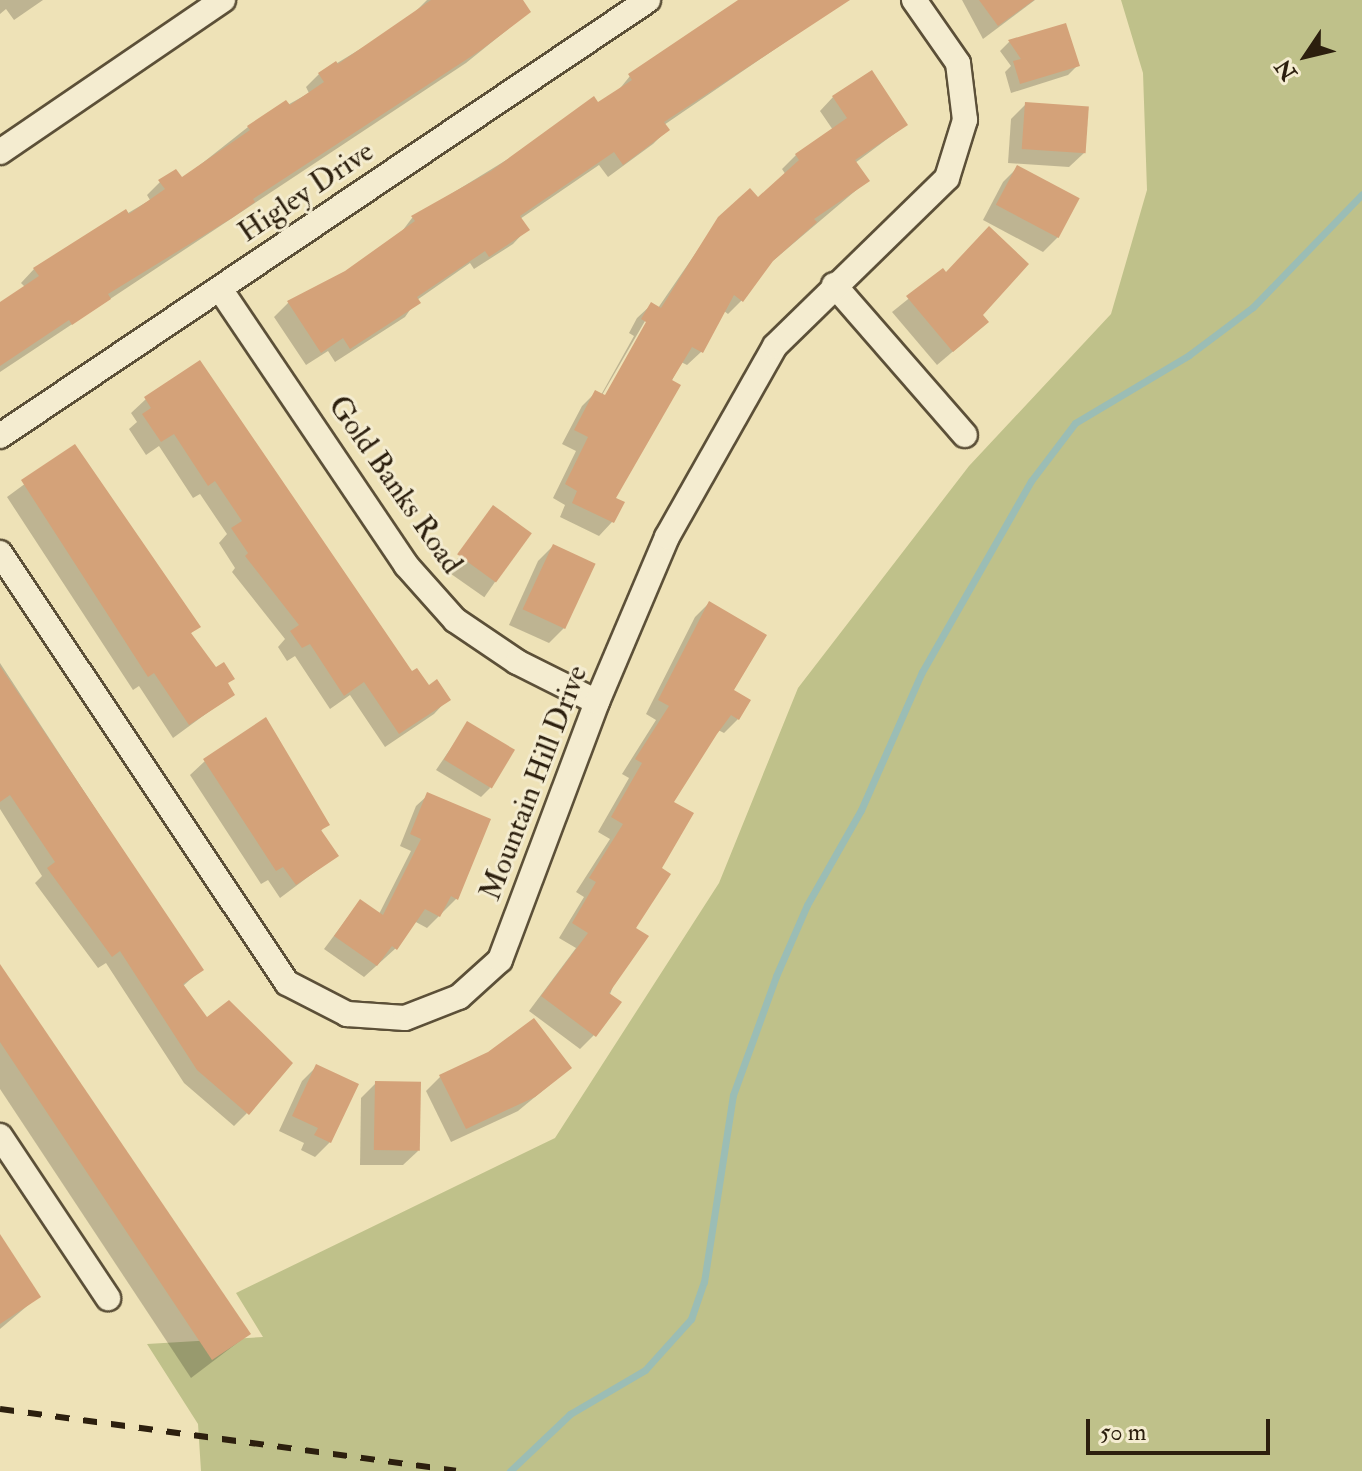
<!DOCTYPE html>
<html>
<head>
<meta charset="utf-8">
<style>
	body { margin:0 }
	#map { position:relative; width:1362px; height:1471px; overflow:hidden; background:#eee2b7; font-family:"IM FELL Double Pica",serif }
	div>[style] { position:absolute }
	.green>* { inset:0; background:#bfc18a }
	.shadow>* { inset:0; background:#0003; transform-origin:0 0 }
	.stream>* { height:7px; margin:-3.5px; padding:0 3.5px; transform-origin:3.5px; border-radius:3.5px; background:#9bbdb5 }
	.building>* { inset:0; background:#d4a279; transform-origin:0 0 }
	.roads { filter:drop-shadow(2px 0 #5c5038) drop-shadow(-2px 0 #5c5038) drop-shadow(0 2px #5c5038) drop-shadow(0 -2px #5c5038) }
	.minor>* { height:24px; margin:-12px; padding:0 12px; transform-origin:12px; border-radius:12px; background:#f4ecd0 }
	.rail>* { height:6px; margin-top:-3px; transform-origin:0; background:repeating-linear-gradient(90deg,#2c1f0e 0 14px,transparent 0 28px) }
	span { translate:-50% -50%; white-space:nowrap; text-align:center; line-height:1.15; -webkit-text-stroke:6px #f4ecd0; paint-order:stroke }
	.street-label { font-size:30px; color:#2c1f0e }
	.north { position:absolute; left:1266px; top:16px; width:80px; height:80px; -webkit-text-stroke:6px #f4ecd0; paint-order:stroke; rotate:235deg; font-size:22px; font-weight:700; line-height:32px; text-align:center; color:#2c1f0e }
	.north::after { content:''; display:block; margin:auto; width:28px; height:36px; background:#2c1f0e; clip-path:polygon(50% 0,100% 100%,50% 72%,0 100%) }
	.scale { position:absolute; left:1086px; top:1419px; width:184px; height:36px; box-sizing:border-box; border:4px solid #2c1f0e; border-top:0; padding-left:10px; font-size:24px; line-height:28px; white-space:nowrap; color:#2c1f0e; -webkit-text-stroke:6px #f4ecd0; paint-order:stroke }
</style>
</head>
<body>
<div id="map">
	<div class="green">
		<div style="clip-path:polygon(1121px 0,1362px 0,1362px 1471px,201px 1471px,198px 1424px,147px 1344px,263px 1337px,236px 1293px,555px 1138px,719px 883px,798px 688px,969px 466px,1111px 314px,1147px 190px,1143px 73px)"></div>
	</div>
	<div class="shadow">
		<div style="clip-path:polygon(0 0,43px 0,14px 20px,6px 9px,0 14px)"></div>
		<div style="clip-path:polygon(427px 0,521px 0,529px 12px,466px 63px,0 372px,0 303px,25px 287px,21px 283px,34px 269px,150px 200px,147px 195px,160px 182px,181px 180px,248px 127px,309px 93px,306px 87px,319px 74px,405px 22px)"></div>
		<div style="clip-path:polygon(768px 0,835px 0,838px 6px,664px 125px,667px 130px,653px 144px,608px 177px,599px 165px,520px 219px,527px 229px,513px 244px,474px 269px,470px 263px,417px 300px,405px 317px,335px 362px,328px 351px,306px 365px,274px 317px,288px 303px,346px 272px,400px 234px,412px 218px,617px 92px,630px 76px)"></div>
		<div style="clip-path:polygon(962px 0,1035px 0,983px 39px)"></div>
		<div style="clip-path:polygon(1065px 25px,1077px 66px,1068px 75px,1011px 93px,1005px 72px,1011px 66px,1000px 51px,1009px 42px)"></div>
		<div style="clip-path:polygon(evenodd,833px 97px,906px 125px,855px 163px,867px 181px,768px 265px,742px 300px,728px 314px,724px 311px,701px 352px,687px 365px,681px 362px,613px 498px,612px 522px,599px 536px,560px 517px,565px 505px,553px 498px,576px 451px,562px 444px,582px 406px,596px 392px,601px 395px,634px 336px,629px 333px,637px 318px,651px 305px,658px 308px,719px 219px,758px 200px,786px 175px,782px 169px,796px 155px,833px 130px,820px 111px,833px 97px,645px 321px,649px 321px,602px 404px,598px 402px,645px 321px)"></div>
		<div style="clip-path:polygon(1026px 104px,1084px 153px,1069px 167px,1008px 163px,1011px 119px)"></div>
		<div style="clip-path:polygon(1018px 167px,1058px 237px,1043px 252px,983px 220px,1003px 182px)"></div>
		<div style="clip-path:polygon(943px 271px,980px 315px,971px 336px,937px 365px,892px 312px)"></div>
		<div style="clip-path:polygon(146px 399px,411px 674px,448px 699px,434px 714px,385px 747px,350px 695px,330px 709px,295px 656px,287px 661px,278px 647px,285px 639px,232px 572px,235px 568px,219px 543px,227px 534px,200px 494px,193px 498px,159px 446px,146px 455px,129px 429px,137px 422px,131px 413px)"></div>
		<div style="clip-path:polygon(75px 447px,198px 626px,190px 634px,233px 694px,173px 738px,139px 686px,133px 690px,7px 497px)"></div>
		<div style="left:493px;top:508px;width:44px;height:78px;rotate:35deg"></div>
		<div style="clip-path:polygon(553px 546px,564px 628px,549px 643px,509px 625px,538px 561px)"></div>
		<div style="clip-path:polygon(709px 603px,738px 719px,724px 733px,718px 730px,672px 803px,659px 869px,594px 1035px,580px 1049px,529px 1011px,576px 948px,559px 938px,584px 897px,576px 892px,610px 839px,598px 832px,629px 778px,622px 774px,656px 720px,646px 714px,695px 617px)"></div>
		<div style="clip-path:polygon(0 663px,201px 970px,183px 986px,247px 1113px,234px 1126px,184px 1083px,106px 963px,98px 968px,35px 883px,42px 876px,0 809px)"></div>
		<div style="clip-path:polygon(468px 723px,490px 788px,481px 797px,436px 770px)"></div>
		<div style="clip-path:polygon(205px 761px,327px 824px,320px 832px,336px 856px,280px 898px,268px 880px,261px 884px,190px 775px)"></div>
		<div style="clip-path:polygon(428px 795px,488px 820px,456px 899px,427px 928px,414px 921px,396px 948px,364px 977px,324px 949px,360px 901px,379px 914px,411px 851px,400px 846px,416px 806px)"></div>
		<div style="clip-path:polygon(0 967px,249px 1334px,191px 1378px,0 1089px)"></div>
		<div style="clip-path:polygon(316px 1067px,330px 1142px,315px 1157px,301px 1150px,304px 1143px,279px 1131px,302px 1081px)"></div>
		<div style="clip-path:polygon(570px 1068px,518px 1111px,451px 1142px,426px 1091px,441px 1076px)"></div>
		<div style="clip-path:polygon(376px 1083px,418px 1151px,403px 1165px,360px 1165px,361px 1098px)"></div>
		<div style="clip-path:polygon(0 1238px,39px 1296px,0 1329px)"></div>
	</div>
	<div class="stream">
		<div style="left:510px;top:1471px;width:83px;rotate:-43.5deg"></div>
		<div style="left:570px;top:1414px;width:87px;rotate:-30.4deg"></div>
		<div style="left:645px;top:1370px;width:69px;rotate:-48deg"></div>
		<div style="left:691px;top:1319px;width:39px;rotate:-71deg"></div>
		<div style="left:704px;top:1282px;width:189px;rotate:-81.2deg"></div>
		<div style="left:733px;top:1095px;width:127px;rotate:-70.1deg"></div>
		<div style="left:776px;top:976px;width:77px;rotate:-66.4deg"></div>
		<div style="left:807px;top:905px;width:109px;rotate:-60.4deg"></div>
		<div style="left:861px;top:810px;width:151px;rotate:-66.2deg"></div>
		<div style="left:922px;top:672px;width:220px;rotate:-60.3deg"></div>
		<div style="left:1031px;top:481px;width:73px;rotate:-52.8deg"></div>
		<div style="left:1075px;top:423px;width:133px;rotate:-30.8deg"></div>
		<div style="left:1189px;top:355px;width:80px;rotate:-36.9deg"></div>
		<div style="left:1253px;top:307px;width:157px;rotate:-46deg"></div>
	</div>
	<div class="building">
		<div style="clip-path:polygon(431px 0,523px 0,531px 12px,481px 50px,253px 199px,255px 202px,232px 218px,108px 294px,111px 299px,72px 325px,69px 320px,0 366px,0 302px,39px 276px,33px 268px,126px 209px,129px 214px,165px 189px,158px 180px,176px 169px,182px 177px,250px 130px,247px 126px,286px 100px,290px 105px,324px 82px,318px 73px,336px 61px,338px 64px)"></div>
		<div style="clip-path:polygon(738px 0,850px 0,664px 122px,670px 130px,623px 165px,614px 152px,520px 216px,530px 230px,489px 257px,485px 251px,417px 297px,421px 303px,350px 349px,343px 338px,321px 353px,287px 301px,345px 271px,415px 221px,411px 216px,491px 171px,594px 96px,598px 102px,632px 80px,628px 74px)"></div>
		<div style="clip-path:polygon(979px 0,1034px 0,998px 26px)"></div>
		<div style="clip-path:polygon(1066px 23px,1080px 66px,1020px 84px,1013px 61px,1021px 59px,1008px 40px)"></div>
		<div style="clip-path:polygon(872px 70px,908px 125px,855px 160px,870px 181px,814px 219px,817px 222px,773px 261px,743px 302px,734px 295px,703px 353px,692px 347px,672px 380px,681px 385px,616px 498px,625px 502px,614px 523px,572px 503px,577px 491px,565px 484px,588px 437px,574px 430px,595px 390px,605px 395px,646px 322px,641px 319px,651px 302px,661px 308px,718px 217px,750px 188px,758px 197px,799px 160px,795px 154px,847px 118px,832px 96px)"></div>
		<div style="left:1025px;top:102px;width:64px;height:47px;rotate:4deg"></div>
		<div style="left:1017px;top:165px;width:71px;height:45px;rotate:28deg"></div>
		<div style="clip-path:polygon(989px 226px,1029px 264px,983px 315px,989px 322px,953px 352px,906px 296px,943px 268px,946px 272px)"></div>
		<div style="clip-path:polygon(200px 360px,412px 671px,417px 668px,429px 685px,437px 679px,451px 700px,399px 734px,364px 682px,344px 696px,310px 644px,302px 648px,290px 631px,299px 625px,245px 556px,248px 553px,231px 528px,242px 521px,215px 481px,208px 486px,174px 434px,161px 442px,142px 414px,151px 408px,144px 397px)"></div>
		<div style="clip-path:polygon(75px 444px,201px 627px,191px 633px,216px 667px,224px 662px,235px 679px,228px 683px,235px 695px,189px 725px,154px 673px,148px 677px,21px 480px)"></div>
		<div style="left:493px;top:505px;width:48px;height:61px;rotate:36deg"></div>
		<div style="left:553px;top:544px;width:47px;height:72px;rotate:25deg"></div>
		<div style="clip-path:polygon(709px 601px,767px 635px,734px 690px,751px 700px,739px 720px,731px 715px,717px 734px,674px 802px,694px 813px,662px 868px,671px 874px,636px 928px,649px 936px,609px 993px,622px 1002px,596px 1037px,541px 996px,588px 933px,572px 923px,596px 882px,589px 878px,623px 824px,611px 817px,642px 763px,635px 759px,669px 706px,658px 700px)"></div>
		<div style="clip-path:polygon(0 666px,204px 970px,183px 984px,207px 1017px,229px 1000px,293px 1063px,249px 1115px,197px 1070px,120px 951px,112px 957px,47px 868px,55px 862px,10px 795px,0 802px)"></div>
		<div style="clip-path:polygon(266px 717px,330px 825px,321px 830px,339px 856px,296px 885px,283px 867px,276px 871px,203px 759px)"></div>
		<div style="left:467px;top:721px;width:56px;height:45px;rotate:31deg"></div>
		<div style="clip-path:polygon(427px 792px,491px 819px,458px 900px,451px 896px,440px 917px,425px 909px,397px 950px,392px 946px,377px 966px,334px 936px,360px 899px,383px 915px,421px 839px,410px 834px)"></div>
		<div style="clip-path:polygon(0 964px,251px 1334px,212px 1360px,0 1042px)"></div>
		<div style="clip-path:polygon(534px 1018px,572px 1068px,535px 1097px,466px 1129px,439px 1075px,488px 1052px)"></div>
		<div style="clip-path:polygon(316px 1064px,359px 1084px,331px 1143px,314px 1135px,318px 1128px,292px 1116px)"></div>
		<div style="left:375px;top:1081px;width:46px;height:69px;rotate:1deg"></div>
		<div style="clip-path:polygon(0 1234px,41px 1297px,0 1324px)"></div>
	</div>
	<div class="roads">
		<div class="minor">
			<div style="left:0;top:152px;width:270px;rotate:-34.3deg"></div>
			<div style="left:834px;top:285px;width:199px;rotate:48.9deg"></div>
			<div style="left:220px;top:289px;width:333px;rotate:56deg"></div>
			<div style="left:406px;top:565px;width:74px;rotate:48.3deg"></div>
			<div style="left:455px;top:620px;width:75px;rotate:34.1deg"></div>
			<div style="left:517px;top:662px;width:89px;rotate:26.6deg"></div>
			<div style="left:0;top:436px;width:781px;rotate:-33.93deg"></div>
			<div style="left:0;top:553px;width:517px;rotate:56.28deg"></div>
			<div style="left:287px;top:983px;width:68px;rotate:27.3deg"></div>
			<div style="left:347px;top:1014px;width:58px;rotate:3.9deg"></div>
			<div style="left:405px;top:1018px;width:58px;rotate:-21.3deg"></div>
			<div style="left:459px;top:997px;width:55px;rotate:-42.1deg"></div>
			<div style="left:500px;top:960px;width:276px;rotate:-69.4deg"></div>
			<div style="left:597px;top:702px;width:179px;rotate:-67deg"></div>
			<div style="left:667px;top:537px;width:219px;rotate:-60.5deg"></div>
			<div style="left:775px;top:346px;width:240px;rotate:-44.3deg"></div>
			<div style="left:947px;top:178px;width:61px;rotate:-72.8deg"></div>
			<div style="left:965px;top:120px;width:57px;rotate:-97deg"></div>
			<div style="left:958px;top:63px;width:77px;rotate:-124.9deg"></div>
			<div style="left:0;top:1136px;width:195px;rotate:56.3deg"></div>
		</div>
	</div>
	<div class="rail">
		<div style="left:0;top:1409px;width:460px;rotate:7.7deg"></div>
	</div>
	<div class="street-label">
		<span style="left:306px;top:192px;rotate:-34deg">Higley Drive</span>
		<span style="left:395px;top:485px;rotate:55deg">Gold Banks Road</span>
		<span style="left:534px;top:783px;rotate:-69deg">Mountain Hill Drive</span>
	</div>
	<div class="north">N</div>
	<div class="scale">50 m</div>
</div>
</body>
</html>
